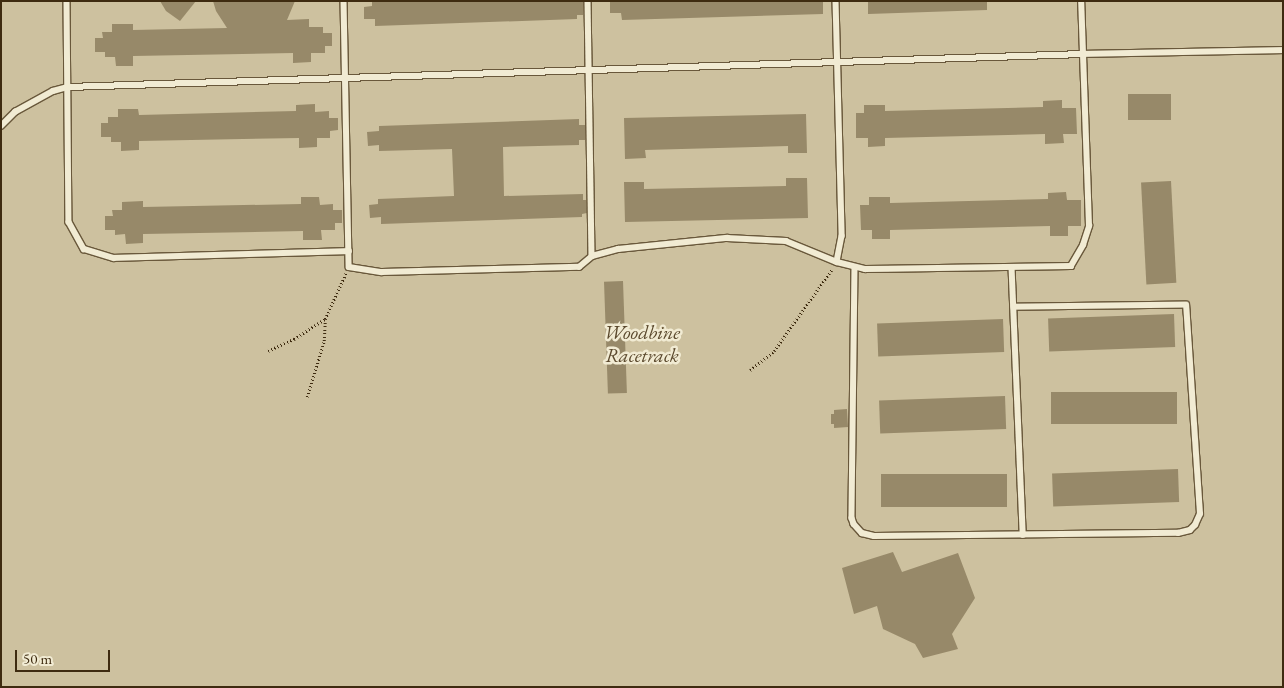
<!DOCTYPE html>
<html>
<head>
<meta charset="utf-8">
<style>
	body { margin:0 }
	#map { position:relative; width:1284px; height:688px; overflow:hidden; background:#eae0bc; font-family:"EB Garamond",serif }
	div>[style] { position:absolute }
	.green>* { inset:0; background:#cdc19f; transform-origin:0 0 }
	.building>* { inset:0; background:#978969; transform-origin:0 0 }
	.path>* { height:2.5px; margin-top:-1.25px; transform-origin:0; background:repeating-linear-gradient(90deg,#3e2b10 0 1px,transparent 0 3.5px) }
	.roads { filter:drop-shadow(1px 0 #69583b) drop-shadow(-1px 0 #69583b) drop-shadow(0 1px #69583b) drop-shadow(0 -1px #69583b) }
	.lane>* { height:5.5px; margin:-2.75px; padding:0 2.75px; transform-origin:2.75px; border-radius:2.75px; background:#f1ebd3 }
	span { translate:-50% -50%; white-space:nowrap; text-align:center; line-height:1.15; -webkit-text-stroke:5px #f1ebd3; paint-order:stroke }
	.park-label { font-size:20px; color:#5b492d; font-style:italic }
	.frame { position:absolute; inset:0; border:2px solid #3e2b10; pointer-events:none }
	.scale { position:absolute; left:15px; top:650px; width:95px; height:22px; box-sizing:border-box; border:2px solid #3e2b10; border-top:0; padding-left:6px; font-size:15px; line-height:18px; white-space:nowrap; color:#3e2b10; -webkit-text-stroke:4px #f1ebd3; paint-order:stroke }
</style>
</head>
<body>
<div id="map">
	<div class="green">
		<div style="left:1px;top:1px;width:1282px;height:686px"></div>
	</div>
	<div class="building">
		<div style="clip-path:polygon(160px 1px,196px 1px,180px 21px,166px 11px)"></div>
		<div style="clip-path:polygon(213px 1px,295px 1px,287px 20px,309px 19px,309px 27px,323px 27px,323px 33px,332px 33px,332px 46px,325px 46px,325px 53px,311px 53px,311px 62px,293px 63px,293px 53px,133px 56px,133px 66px,116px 66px,115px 57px,105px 57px,105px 52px,95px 52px,95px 38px,103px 38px,102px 32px,112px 32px,112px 24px,133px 24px,133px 30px,227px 28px,216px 11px)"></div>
		<div style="clip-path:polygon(372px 1px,583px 1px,583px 15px,577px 15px,577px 19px,375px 26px,375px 19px,364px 19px,364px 7px,372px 6px)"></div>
		<div style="clip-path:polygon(610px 1px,823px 1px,823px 14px,622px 20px,621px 13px,610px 13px)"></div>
		<div style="clip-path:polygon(868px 1px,987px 1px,987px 10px,868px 14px)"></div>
		<div style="left:1128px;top:94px;width:43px;height:26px"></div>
		<div style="clip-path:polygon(1062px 100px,1062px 108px,1076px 108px,1077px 134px,1063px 134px,1064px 143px,1045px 144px,1045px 134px,885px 138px,885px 146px,868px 147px,868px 138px,856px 138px,856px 113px,864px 113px,864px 105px,885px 105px,885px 111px,1043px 107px,1043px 101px)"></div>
		<div style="clip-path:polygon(315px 104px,315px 112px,329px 111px,329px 118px,338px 118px,338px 130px,330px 131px,330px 138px,317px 138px,317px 147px,299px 148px,299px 138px,139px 141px,139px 150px,121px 151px,121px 142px,111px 142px,111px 137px,101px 137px,101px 123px,108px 123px,108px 117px,118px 117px,118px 109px,138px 109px,139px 115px,296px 111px,296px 105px)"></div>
		<div style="clip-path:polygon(806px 114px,807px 153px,788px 153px,788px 146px,645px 150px,646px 158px,625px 159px,624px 118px)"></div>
		<div style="clip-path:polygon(579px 119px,579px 125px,585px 125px,585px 140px,579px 140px,579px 145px,503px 147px,504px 196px,583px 194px,583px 200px,586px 200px,587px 213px,582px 214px,582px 217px,381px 224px,381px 217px,370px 218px,369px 205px,378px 204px,378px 199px,454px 196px,452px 149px,379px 151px,379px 145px,368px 146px,367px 132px,379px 131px,379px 126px)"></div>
		<div style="clip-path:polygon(786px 178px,807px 178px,808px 218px,625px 222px,624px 182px,644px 182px,644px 189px,786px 186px)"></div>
		<div style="left:1171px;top:181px;width:102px;height:30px;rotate:87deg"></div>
		<div style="clip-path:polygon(1066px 192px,1067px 200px,1081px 200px,1081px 226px,1068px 226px,1068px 236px,1050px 236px,1050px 226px,890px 230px,890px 239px,872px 239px,872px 230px,861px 230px,860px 205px,869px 205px,869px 197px,890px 197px,890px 203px,1048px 199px,1048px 193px)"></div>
		<div style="clip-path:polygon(301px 197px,319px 197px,320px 205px,333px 204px,333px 210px,342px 210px,342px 223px,335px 223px,335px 230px,321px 230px,322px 240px,303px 240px,303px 231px,143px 234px,143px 243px,126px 244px,125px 234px,115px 235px,115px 230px,105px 230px,105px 216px,113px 216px,112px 210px,122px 210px,122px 202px,143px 201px,143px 207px,301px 204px)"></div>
		<div style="left:623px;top:281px;width:112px;height:19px;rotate:88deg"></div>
		<div style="left:1174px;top:314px;width:33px;height:126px;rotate:88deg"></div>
		<div style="left:1003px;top:319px;width:33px;height:126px;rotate:88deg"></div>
		<div style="left:1177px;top:392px;width:32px;height:126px;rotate:90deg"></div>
		<div style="left:1005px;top:396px;width:33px;height:126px;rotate:88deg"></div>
		<div style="clip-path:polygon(847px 409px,848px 427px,834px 428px,834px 424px,831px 424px,831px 414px,834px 414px,834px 410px)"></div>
		<div style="left:1178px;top:469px;width:33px;height:126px;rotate:88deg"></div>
		<div style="left:1007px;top:474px;width:33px;height:126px;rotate:90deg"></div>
		<div style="clip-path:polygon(893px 552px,902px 572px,958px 553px,975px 598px,952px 634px,958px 649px,923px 658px,915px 644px,883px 629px,877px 606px,854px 614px,842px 568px)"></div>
	</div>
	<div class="path">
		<div style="left:268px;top:351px;width:29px;rotate:-25deg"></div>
		<div style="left:294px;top:339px;width:37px;rotate:-33deg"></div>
		<div style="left:325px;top:319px;width:51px;rotate:-65.5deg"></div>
		<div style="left:750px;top:370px;width:31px;rotate:-38deg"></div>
		<div style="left:774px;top:351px;width:100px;rotate:-54.7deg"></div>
		<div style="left:307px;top:397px;width:59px;rotate:-73.1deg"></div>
		<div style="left:324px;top:341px;width:22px;rotate:-87deg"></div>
	</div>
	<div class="roads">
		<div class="lane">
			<div style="left:67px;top:1px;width:221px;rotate:89.5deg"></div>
			<div style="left:69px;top:222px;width:31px;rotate:61deg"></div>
			<div style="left:84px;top:249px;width:31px;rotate:17deg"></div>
			<div style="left:114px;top:258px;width:235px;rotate:-1.7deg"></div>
			<div style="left:344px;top:1px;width:266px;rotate:88.9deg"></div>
			<div style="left:349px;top:267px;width:33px;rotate:9deg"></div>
			<div style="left:382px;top:272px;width:197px;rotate:-1.5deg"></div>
			<div style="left:579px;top:267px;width:17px;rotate:-40deg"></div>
			<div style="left:592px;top:256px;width:27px;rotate:-15deg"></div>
			<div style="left:618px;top:249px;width:110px;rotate:-5.8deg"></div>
			<div style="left:727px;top:238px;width:59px;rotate:2.9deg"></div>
			<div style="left:786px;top:241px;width:55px;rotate:22.4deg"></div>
			<div style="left:837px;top:262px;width:29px;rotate:14deg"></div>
			<div style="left:865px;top:269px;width:206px;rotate:-0.8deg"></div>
			<div style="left:1071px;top:266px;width:24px;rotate:-60deg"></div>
			<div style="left:1083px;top:245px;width:20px;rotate:-72deg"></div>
			<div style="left:1089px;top:226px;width:225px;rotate:-92deg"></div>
			<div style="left:588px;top:1px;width:255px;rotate:89.1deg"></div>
			<div style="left:836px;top:1px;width:235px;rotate:88.5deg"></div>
			<div style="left:842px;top:236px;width:26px;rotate:101deg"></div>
			<div style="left:1px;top:126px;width:20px;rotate:-45deg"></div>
			<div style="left:15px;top:112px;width:43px;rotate:-28.9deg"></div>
			<div style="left:53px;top:91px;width:16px;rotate:-15deg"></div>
			<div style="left:68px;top:87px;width:1015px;rotate:-1.86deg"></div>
			<div style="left:1082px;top:54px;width:201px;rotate:-1.1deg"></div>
			<div style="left:855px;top:267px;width:251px;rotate:90.7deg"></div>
			<div style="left:852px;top:518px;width:6px;rotate:72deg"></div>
			<div style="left:854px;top:524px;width:12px;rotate:48deg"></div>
			<div style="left:862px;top:533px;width:12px;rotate:14deg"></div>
			<div style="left:874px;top:536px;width:304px;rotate:-0.6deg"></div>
			<div style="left:1178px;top:533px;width:12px;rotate:-14deg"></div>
			<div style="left:1190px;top:530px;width:7px;rotate:-45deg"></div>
			<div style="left:1195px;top:525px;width:12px;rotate:-66deg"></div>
			<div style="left:1200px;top:514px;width:209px;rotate:-93.8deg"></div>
			<div style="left:1186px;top:305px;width:172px;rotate:179.3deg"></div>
			<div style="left:1012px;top:267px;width:268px;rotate:87.6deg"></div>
		</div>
	</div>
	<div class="park-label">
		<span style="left:642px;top:344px">Woodbine<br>Racetrack</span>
	</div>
	<div class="frame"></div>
	<div class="scale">50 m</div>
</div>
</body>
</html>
